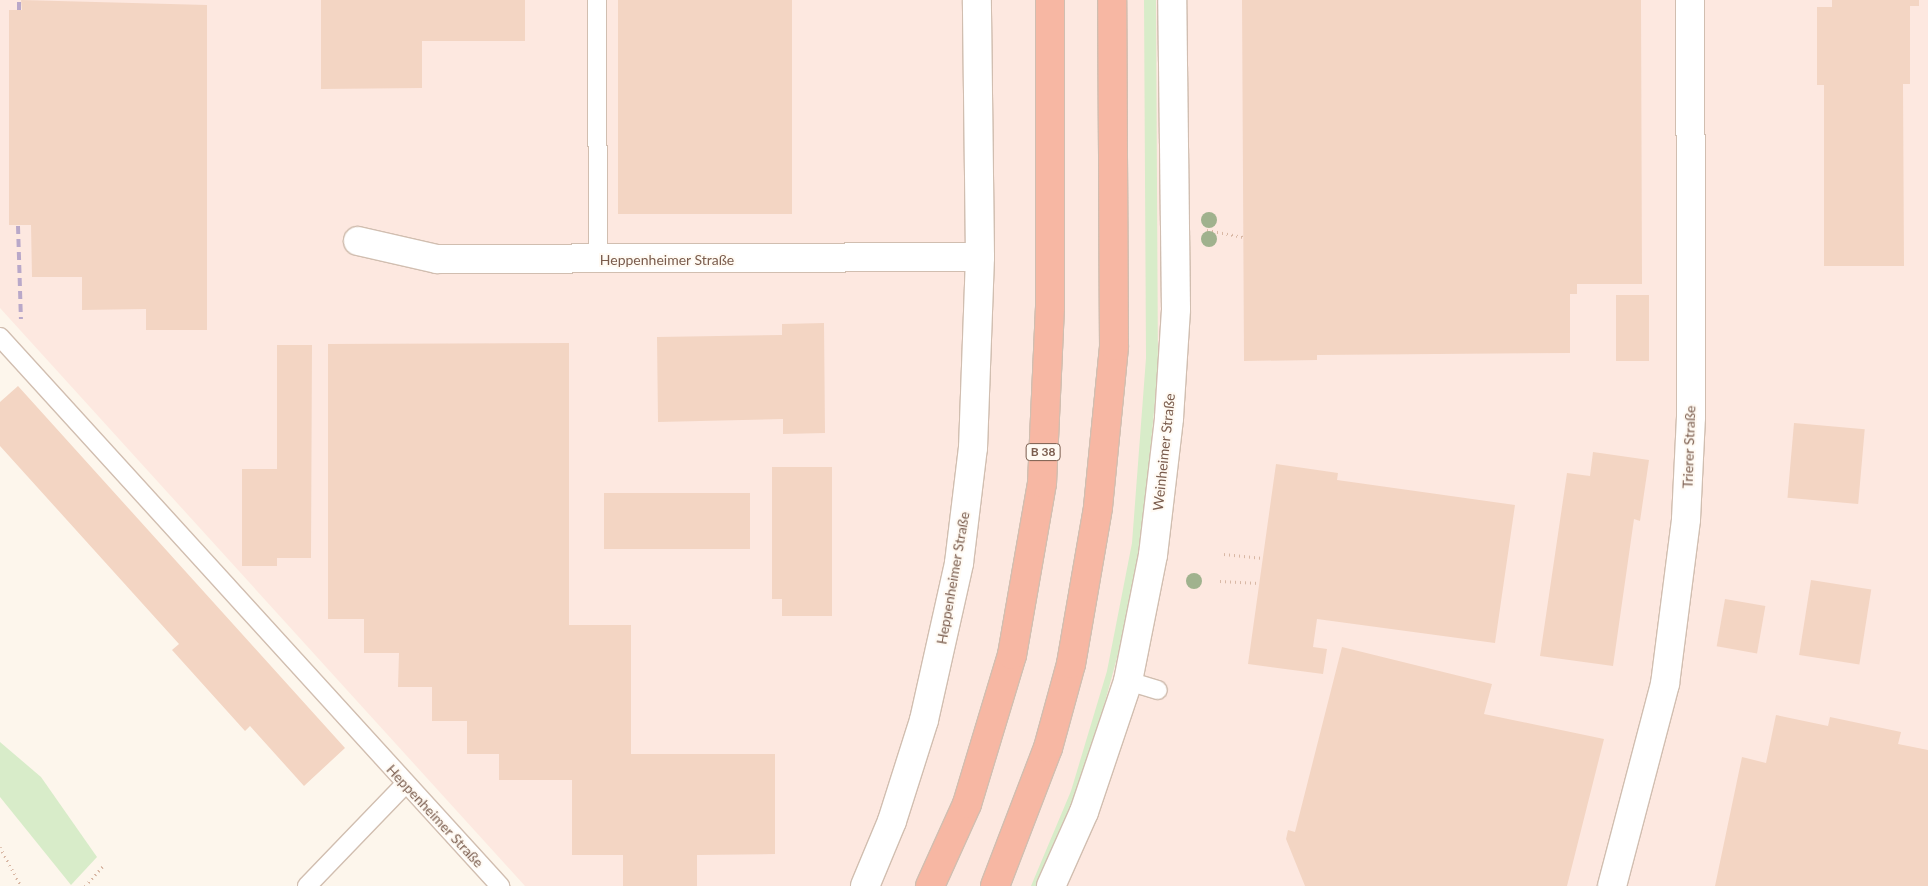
<!DOCTYPE html>
<html>
<head>
<meta charset="utf-8">
<style>
	body { margin:0 }
	#map { position:relative; width:1928px; height:886px; overflow:hidden; background:#fdf6ec; font-family:Lato,sans-serif }
	div>[style] { position:absolute }
	.commercial>* { inset:0; background:#fde8e0 }
	.green>* { inset:0; background:#d8ecc9 }
	.building>* { inset:0; background:#f3d5c3; transform-origin:0 0 }
	.path>* { height:3px; margin-top:-1.5px; transform-origin:0; background:repeating-linear-gradient(90deg,#d9b8a5 0 1px,transparent 0 5px) }
	.roads { filter:drop-shadow(1px 0 #d1beb0) drop-shadow(-1px 0 #d1beb0) drop-shadow(0 1px #d1beb0) drop-shadow(0 -1px #d1beb0) }
	.lane>* { height:18px; margin:-9px; padding:0 9px; transform-origin:9px; border-radius:9px; background:#fff }
	.street>* { height:28px; margin:-14px; padding:0 14px; transform-origin:14px; border-radius:14px; background:#fff }
	.secondary>* { height:28px; margin:-14px; padding:0 14px; transform-origin:14px; border-radius:14px; background:#fff }
	.highway>* { height:28px; margin:-14px; padding:0 14px; transform-origin:14px; border-radius:14px; background:#f7b7a3 }
	.rail>* { height:4px; margin-top:-2px; transform-origin:0; background:repeating-linear-gradient(90deg,#b9a8c9 0 8px,transparent 0 13px) }
	.trees>* { width:16px; height:16px; margin:-8px; border-radius:50%; background:#a0b28e }
	span { translate:-50% -50%; white-space:nowrap; text-align:center; line-height:1.15; -webkit-text-stroke:4px #fffaf3; paint-order:stroke }
	.shield-label span { padding:1px 4px; background:#fffaf3; border:1px solid; border-radius:4px; -webkit-text-stroke-width:0 }
	.shield-label { font-size:12px; color:#7a5c4d; font-weight:700 }
	.street-label { font-size:14px; color:#7a5c4d }
</style>
</head>
<body>
<div id="map">
	<div class="commercial">
		<div style="clip-path:polygon(0 0,1928px 0,1928px 886px,525px 886px,0 308px)"></div>
	</div>
	<div class="green">
		<div style="clip-path:polygon(1144px 0,1156px 0,1158px 370px,1143px 526px,1128px 617px,1089px 761px,1038px 886px,1031px 886px,1071px 791px,1107px 671px,1132px 543px,1146px 358px)"></div>
		<div style="clip-path:polygon(0 742px,41px 777px,97px 857px,71px 885px,0 797px)"></div>
	</div>
	<div class="building">
		<div style="clip-path:polygon(21px 0,207px 5px,207px 330px,146px 330px,146px 309px,82px 310px,82px 277px,32px 277px,31px 225px,9px 225px,9px 10px,22px 10px)"></div>
		<div style="clip-path:polygon(321px 0,525px 0,525px 41px,422px 41px,422px 88px,321px 89px)"></div>
		<div style="left:618px;top:0;width:174px;height:214px"></div>
		<div style="clip-path:polygon(1242px 0,1641px 0,1642px 284px,1577px 284px,1577px 294px,1570px 294px,1570px 353px,1317px 355px,1317px 360px,1244px 361px)"></div>
		<div style="clip-path:polygon(1832px 0,1919px 0,1919px 6px,1910px 6px,1910px 84px,1903px 84px,1904px 266px,1824px 266px,1824px 85px,1817px 85px,1817px 7px,1832px 7px)"></div>
		<div style="left:1616px;top:295px;width:33px;height:66px"></div>
		<div style="clip-path:polygon(824px 323px,825px 433px,783px 434px,783px 419px,658px 422px,657px 337px,782px 335px,782px 324px)"></div>
		<div style="clip-path:polygon(569px 343px,569px 625px,631px 625px,631px 754px,775px 754px,775px 854px,697px 855px,697px 886px,623px 886px,623px 855px,572px 855px,572px 780px,499px 780px,499px 754px,467px 754px,467px 721px,432px 721px,432px 687px,398px 687px,399px 653px,364px 653px,364px 619px,328px 619px,328px 344px)"></div>
		<div style="clip-path:polygon(277px 345px,312px 345px,311px 558px,277px 558px,277px 566px,242px 566px,242px 469px,277px 469px)"></div>
		<div style="clip-path:polygon(18px 386px,345px 748px,304px 786px,250px 726px,245px 731px,172px 650px,179px 644px,0 446px,0 402px)"></div>
		<div style="left:1794px;top:423px;width:71px;height:75px;rotate:5deg"></div>
		<div style="clip-path:polygon(1593px 452px,1649px 460px,1640px 521px,1634px 519px,1613px 666px,1540px 656px,1567px 473px,1590px 476px)"></div>
		<div style="clip-path:polygon(1276px 464px,1338px 473px,1337px 480px,1515px 505px,1495px 643px,1317px 619px,1313px 647px,1327px 649px,1323px 674px,1248px 664px)"></div>
		<div style="clip-path:polygon(772px 467px,832px 467px,832px 616px,782px 616px,782px 599px,772px 599px)"></div>
		<div style="left:604px;top:493px;width:146px;height:56px"></div>
		<div style="left:1811px;top:580px;width:61px;height:76px;rotate:9deg"></div>
		<div style="left:1725px;top:599px;width:41px;height:48px;rotate:10deg"></div>
		<div style="clip-path:polygon(1342px 647px,1492px 684px,1484px 714px,1604px 739px,1567px 886px,1305px 886px,1286px 839px,1288px 830px,1295px 832px)"></div>
		<div style="clip-path:polygon(1776px 715px,1828px 726px,1830px 717px,1901px 732px,1898px 744px,1928px 750px,1928px 886px,1715px 886px,1742px 757px,1766px 763px)"></div>
	</div>
	<div class="path">
		<div style="left:1207px;top:230px;width:37px;rotate:11deg"></div>
		<div style="left:1224px;top:554px;width:39px;rotate:6deg"></div>
		<div style="left:1220px;top:581px;width:39px;rotate:3deg"></div>
		<div style="left:0;top:847px;width:44px;rotate:61.7deg"></div>
		<div style="left:85px;top:886px;width:27px;rotate:-48deg"></div>
	</div>
	<div class="roads">
		<div class="lane">
			<div style="left:597px;top:0;width:261px;rotate:89.8deg"></div>
			<div style="left:0;top:337px;width:743px;rotate:47.67deg"></div>
			<div style="left:1128px;top:681px;width:31px;rotate:17deg"></div>
			<div style="left:307px;top:886px;width:141px;rotate:-46.1deg"></div>
		</div>
		<div class="street">
			<div style="left:358px;top:241px;width:81px;rotate:12.8deg"></div>
			<div style="left:437px;top:259px;width:543px;rotate:-0.21deg"></div>
			<div style="left:1612px;top:886px;width:209px;rotate:-75.3deg"></div>
			<div style="left:1665px;top:684px;width:166px;rotate:-82.7deg"></div>
			<div style="left:1686px;top:519px;width:102px;rotate:-87.2deg"></div>
			<div style="left:1691px;top:417px;width:417px;rotate:-90.1deg"></div>
		</div>
		<div class="secondary">
			<div style="left:865px;top:886px;width:70px;rotate:-67.4deg"></div>
			<div style="left:892px;top:821px;width:106px;rotate:-72.4deg"></div>
			<div style="left:924px;top:720px;width:161px;rotate:-77.4deg"></div>
			<div style="left:959px;top:563px;width:116px;rotate:-83.1deg"></div>
			<div style="left:973px;top:448px;width:191px;rotate:-87.9deg"></div>
			<div style="left:980px;top:257px;width:257px;rotate:-90.7deg"></div>
			<div style="left:1051px;top:886px;width:81px;rotate:-66deg"></div>
			<div style="left:1084px;top:812px;width:138px;rotate:-71.4deg"></div>
			<div style="left:1128px;top:681px;width:128px;rotate:-78.8deg"></div>
			<div style="left:1153px;top:555px;width:138px;rotate:-83.3deg"></div>
			<div style="left:1169px;top:418px;width:109px;rotate:-86.3deg"></div>
			<div style="left:1176px;top:309px;width:309px;rotate:-90.7deg"></div>
		</div>
		<div class="highway">
			<div style="left:930px;top:886px;width:90px;rotate:-65.7deg"></div>
			<div style="left:967px;top:804px;width:156px;rotate:-73.2deg"></div>
			<div style="left:1012px;top:655px;width:175px;rotate:-80.1deg"></div>
			<div style="left:1042px;top:483px;width:175px;rotate:-87.4deg"></div>
			<div style="left:1050px;top:308px;width:308px;rotate:-90deg"></div>
			<div style="left:995px;top:886px;width:148px;rotate:-69deg"></div>
			<div style="left:1048px;top:748px;width:87px;rotate:-74.7deg"></div>
			<div style="left:1071px;top:664px;width:159px;rotate:-80.2deg"></div>
			<div style="left:1098px;top:507px;width:162px;rotate:-84.3deg"></div>
			<div style="left:1114px;top:346px;width:346px;rotate:-90.3deg"></div>
		</div>
	</div>
	<div class="rail">
		<div style="left:19px;top:10px;width:10px;rotate:-90deg"></div>
		<div style="left:18px;top:226px;width:93px;rotate:88.2deg"></div>
	</div>
	<div class="trees">
		<div style="left:1209px;top:220px"></div>
		<div style="left:1209px;top:239px"></div>
		<div style="left:1194px;top:581px"></div>
	</div>
	<div class="shield-label">
		<span style="left:1043px;top:452px">B 38</span>
	</div>
	<div class="street-label">
		<span style="left:667px;top:260px">Heppenheimer Straße</span>
		<span style="left:1689px;top:447px;rotate:-88deg">Trierer Straße</span>
		<span style="left:1164px;top:452px;rotate:-84deg">Weinheimer Straße</span>
		<span style="left:953px;top:578px;rotate:-80deg">Heppenheimer Straße</span>
		<span style="left:435px;top:816px;rotate:47deg">Heppenheimer Straße</span>
	</div>
</div>
</body>
</html>
